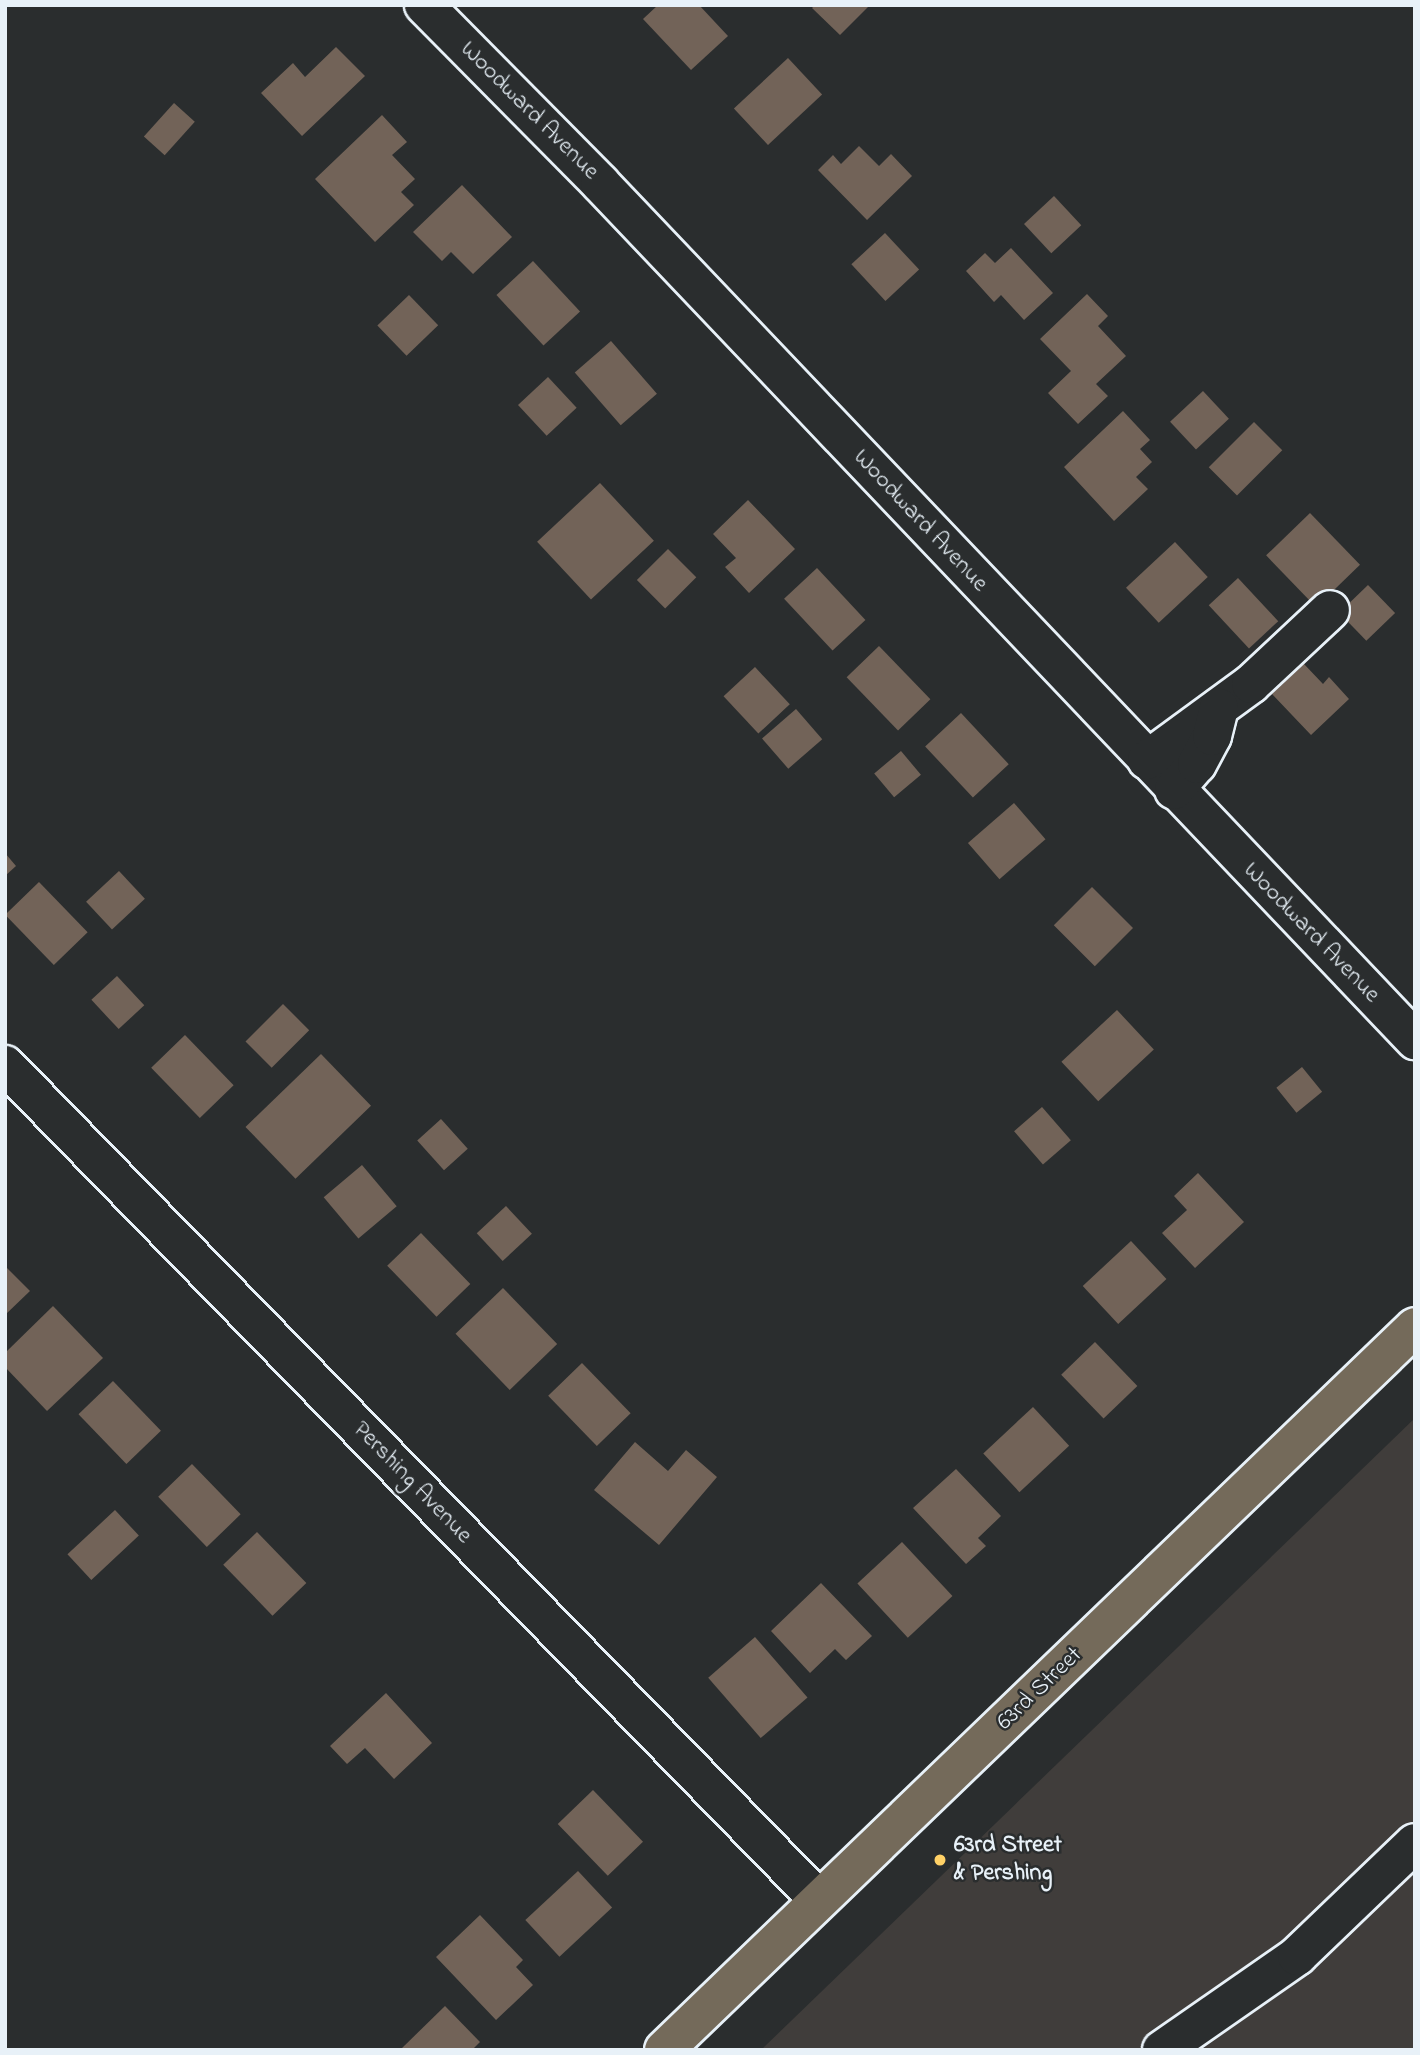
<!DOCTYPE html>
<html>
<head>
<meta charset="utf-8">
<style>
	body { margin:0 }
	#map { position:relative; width:1420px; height:2055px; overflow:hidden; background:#2a2d2e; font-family:"Indie Flower",sans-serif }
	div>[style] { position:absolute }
	.built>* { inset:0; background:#403d3b }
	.building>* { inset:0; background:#726358; transform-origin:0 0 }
	.roads { filter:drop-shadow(2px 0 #e8f1f8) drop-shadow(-2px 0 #e8f1f8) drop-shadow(0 2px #e8f1f8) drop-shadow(0 -2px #e8f1f8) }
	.minor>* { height:38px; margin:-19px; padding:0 19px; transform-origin:19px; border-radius:19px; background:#2a2d2e }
	.major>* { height:38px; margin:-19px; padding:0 19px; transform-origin:19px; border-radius:19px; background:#746a5a }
	.dots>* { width:19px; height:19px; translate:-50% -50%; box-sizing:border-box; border:4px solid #2a2d2e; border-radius:50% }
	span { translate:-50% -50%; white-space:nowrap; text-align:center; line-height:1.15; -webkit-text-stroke:5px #2a2d2e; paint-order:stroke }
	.street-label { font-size:24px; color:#e8f1f8 }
	.poi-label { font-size:24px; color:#e8f1f8; font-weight:700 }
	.left { translate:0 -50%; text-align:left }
	.frame { position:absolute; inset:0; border:7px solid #e8f1f8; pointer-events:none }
</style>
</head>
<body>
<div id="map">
	<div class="built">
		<div style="clip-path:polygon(1415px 1418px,1415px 2050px,761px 2050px)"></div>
	</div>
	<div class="building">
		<div style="clip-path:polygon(658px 5px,699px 5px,728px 36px,691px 70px,643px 19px)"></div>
		<div style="clip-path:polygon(815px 5px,870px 5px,840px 35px,812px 8px)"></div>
		<div style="clip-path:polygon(336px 47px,365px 76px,302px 136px,261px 93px,293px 63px,305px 77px)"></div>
		<div style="left:788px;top:58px;width:50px;height:74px;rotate:47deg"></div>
		<div style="left:174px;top:103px;width:28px;height:45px;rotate:42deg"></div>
		<div style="clip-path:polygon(382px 115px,407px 142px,392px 155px,415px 179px,401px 192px,414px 205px,375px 242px,315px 179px)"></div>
		<div style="clip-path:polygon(859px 146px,879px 166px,891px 154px,912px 176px,867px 220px,818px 170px,833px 155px,841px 164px)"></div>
		<div style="clip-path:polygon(462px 185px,512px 237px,473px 274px,451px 252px,442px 261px,413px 232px)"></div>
		<div style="left:1054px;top:196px;width:40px;height:41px;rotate:47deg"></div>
		<div style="left:885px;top:233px;width:50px;height:46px;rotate:47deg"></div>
		<div style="clip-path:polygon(1011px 248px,1053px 293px,1024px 320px,1001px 295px,994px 302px,966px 271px,985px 253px,995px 263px)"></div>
		<div style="left:533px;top:261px;width:69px;height:50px;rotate:47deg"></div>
		<div style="clip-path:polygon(1087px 294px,1108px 316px,1098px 326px,1126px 356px,1096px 384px,1108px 396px,1078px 424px,1048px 393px,1071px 371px,1040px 339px)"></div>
		<div style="left:409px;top:295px;width:42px;height:44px;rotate:46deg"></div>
		<div style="left:611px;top:341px;width:70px;height:48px;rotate:49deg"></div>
		<div style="left:548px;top:377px;width:42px;height:41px;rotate:47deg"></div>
		<div style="left:1203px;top:391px;width:38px;height:45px;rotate:47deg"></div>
		<div style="clip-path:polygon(1123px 411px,1150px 440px,1140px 449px,1152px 462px,1136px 477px,1148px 489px,1114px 521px,1064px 467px)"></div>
		<div style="left:1254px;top:422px;width:40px;height:64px;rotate:45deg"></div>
		<div style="left:600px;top:483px;width:79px;height:86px;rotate:47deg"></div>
		<div style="clip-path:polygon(748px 500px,795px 549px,749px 593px,725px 567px,736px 558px,713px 534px)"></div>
		<div style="left:1310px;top:513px;width:72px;height:61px;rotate:46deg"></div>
		<div style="left:1175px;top:542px;width:48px;height:67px;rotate:47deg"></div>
		<div style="left:668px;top:549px;width:40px;height:44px;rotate:45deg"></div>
		<div style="left:817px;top:568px;width:71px;height:45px;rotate:47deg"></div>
		<div style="left:1238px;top:578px;width:59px;height:40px;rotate:47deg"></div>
		<div style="left:1368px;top:585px;width:39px;height:40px;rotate:46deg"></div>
		<div style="left:879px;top:646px;width:74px;height:45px;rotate:46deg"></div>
		<div style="clip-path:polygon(1304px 664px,1323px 684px,1329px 677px,1349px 699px,1311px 735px,1272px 694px)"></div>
		<div style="left:755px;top:667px;width:51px;height:43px;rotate:47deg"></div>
		<div style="left:796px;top:709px;width:40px;height:45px;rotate:49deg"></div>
		<div style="left:961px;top:713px;width:70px;height:49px;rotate:47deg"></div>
		<div style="left:901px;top:751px;width:31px;height:35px;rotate:50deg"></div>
		<div style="left:1014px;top:803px;width:48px;height:61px;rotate:49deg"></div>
		<div style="clip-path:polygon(5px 853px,16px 866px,5px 876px)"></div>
		<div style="left:119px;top:871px;width:38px;height:45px;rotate:47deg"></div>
		<div style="left:39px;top:882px;width:70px;height:47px;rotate:46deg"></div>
		<div style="left:1092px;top:887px;width:58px;height:54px;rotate:45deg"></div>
		<div style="left:117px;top:976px;width:40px;height:35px;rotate:47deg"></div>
		<div style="left:283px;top:1004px;width:37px;height:53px;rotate:45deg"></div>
		<div style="left:1117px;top:1010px;width:54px;height:76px;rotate:47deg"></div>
		<div style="left:185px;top:1035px;width:70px;height:47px;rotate:46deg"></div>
		<div style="left:321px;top:1054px;width:72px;height:105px;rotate:46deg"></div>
		<div style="left:1302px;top:1067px;width:32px;height:33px;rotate:51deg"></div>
		<div style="left:1042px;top:1107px;width:44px;height:37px;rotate:49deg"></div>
		<div style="left:441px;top:1119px;width:40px;height:32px;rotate:48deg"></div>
		<div style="left:362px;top:1165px;width:54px;height:50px;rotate:50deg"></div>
		<div style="clip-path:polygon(1198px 1173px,1244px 1222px,1195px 1268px,1162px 1233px,1187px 1210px,1174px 1196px)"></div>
		<div style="left:506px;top:1206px;width:38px;height:40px;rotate:47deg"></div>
		<div style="left:421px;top:1233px;width:71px;height:47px;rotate:46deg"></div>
		<div style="left:1131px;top:1241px;width:52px;height:66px;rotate:47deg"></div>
		<div style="clip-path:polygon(5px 1266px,30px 1291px,5px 1315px)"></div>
		<div style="left:503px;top:1288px;width:78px;height:66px;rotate:46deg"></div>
		<div style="clip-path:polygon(53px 1306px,103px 1358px,47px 1411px,5px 1367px,5px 1353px)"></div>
		<div style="left:1095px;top:1342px;width:61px;height:47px;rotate:46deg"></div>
		<div style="left:582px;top:1363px;width:70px;height:47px;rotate:46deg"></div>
		<div style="left:113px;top:1381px;width:69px;height:48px;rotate:46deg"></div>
		<div style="left:1033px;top:1407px;width:53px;height:68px;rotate:47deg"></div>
		<div style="clip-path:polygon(635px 1442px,668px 1471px,686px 1450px,717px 1477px,659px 1545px,594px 1490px)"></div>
		<div style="left:192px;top:1464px;width:70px;height:47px;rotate:46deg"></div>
		<div style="clip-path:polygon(956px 1469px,1001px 1516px,978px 1538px,986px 1546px,966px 1564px,913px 1508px)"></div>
		<div style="left:115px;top:1510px;width:35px;height:65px;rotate:47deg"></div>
		<div style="left:257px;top:1532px;width:71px;height:47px;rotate:46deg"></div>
		<div style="left:902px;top:1542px;width:74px;height:61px;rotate:47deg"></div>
		<div style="clip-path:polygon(821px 1583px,872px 1636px,846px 1660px,835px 1649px,810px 1673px,771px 1631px)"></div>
		<div style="left:755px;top:1637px;width:80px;height:62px;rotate:49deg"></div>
		<div style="clip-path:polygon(386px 1693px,432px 1743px,394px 1779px,365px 1748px,347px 1764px,330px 1746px)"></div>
		<div style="left:593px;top:1790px;width:72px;height:49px;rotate:46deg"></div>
		<div style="left:578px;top:1871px;width:50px;height:72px;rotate:47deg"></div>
		<div style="clip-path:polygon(480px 1915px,523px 1960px,516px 1967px,533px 1985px,496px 2020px,436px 1957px)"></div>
		<div style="clip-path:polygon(445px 2006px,480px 2042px,472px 2050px,400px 2050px)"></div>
	</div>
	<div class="roads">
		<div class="minor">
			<div style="left:424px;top:5px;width:250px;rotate:45.3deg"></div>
			<div style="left:600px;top:183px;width:1183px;rotate:46.44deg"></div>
			<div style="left:1147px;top:760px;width:129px;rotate:-36.2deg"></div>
			<div style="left:1251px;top:684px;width:108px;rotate:-43.1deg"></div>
			<div style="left:1174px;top:790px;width:35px;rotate:-49deg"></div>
			<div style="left:1197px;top:764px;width:32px;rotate:-62deg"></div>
			<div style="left:1212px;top:736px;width:29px;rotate:-76deg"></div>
			<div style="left:5px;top:1065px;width:1166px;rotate:45.73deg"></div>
			<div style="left:1162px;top:2050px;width:165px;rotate:-34.8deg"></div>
			<div style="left:1297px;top:1956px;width:163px;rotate:-43.8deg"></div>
		</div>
		<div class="major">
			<div style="left:664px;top:2050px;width:1042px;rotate:-43.91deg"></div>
		</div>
	</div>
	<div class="dots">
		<div style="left:940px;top:1860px;background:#ffd166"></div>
	</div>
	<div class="street-label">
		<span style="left:529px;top:111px;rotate:45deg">Woodward Avenue</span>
		<span style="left:920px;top:521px;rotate:47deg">Woodward Avenue</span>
		<span style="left:1311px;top:933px;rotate:46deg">Woodward Avenue</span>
		<span style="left:412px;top:1483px;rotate:46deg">Pershing Avenue</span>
		<span style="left:1040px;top:1689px;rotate:-44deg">63rd Street</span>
	</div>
	<div class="poi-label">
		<span class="left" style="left:954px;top:1860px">63rd Street<br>&amp; Pershing</span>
	</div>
	<div class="frame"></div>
</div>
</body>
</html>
